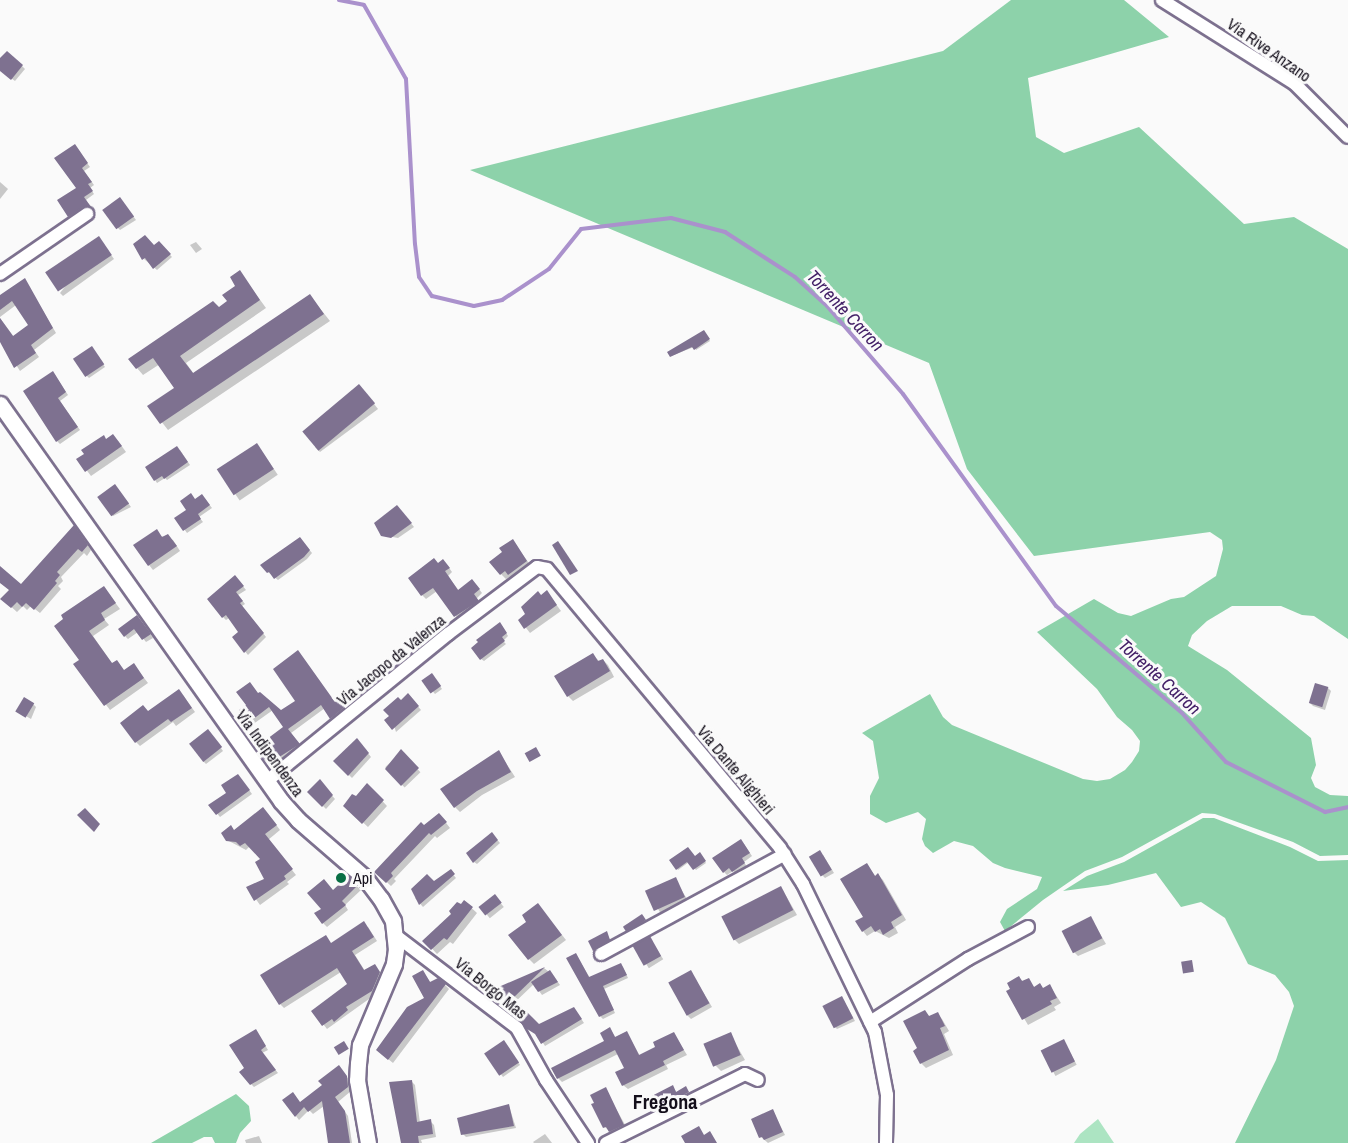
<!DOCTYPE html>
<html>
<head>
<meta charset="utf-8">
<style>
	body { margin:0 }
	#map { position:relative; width:1348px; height:1143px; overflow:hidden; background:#fafafa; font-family:"Archivo Narrow",sans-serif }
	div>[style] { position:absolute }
	.green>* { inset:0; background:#ace4c2 }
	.forest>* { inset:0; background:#8dd2aa }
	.shadow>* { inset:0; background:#0003; transform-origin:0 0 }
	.stream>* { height:4px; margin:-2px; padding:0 2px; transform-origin:2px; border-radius:2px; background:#aa91cc }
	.building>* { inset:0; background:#7e7190; transform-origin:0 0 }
	.roads { filter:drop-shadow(2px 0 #7d718f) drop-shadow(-2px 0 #7d718f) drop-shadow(0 2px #7d718f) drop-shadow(0 -2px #7d718f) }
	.minor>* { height:12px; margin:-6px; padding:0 6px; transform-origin:6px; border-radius:6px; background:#fff }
	.major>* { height:15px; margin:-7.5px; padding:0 7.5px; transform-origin:7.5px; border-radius:7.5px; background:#fff }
	.dots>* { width:16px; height:16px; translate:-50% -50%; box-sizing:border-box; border:3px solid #fafafa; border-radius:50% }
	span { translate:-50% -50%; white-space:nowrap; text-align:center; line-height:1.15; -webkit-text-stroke:6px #fafafa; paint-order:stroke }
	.street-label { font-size:16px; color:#140f1b }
	.poi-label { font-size:16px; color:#140f1b }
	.left { translate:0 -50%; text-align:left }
	.water-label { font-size:18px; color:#432067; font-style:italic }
	.quarter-label { font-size:20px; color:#140f1b; font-weight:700 }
</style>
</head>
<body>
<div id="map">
	<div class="green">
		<div style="clip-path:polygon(1098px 1119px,1114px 1143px,1074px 1143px,1080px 1134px)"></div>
	</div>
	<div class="forest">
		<div style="clip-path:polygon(1011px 0,1124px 0,1169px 37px,1028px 78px,1036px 137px,1064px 153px,1139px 127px,1244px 224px,1294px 217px,1348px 249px,1348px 639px,1314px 616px,1302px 615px,1281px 606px,1232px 606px,1207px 621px,1192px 635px,1188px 646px,1227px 670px,1311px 738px,1316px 765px,1311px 778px,1315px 787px,1330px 795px,1348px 796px,1348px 855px,1320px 856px,1293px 842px,1215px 814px,1202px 813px,1122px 857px,1085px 871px,1043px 900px,1005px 931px,1000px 922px,1007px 909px,1037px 889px,1042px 877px,1005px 868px,993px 863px,973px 846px,954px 841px,933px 853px,925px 846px,922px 839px,926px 819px,918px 812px,886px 823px,870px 814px,870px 796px,879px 778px,873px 741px,862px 733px,930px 694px,943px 717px,952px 725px,1083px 779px,1097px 781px,1110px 779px,1125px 770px,1132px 762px,1139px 751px,1140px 741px,1132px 730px,1117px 717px,1097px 689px,1037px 632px,1094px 599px,1118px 613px,1131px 616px,1171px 599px,1184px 597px,1216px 576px,1223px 549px,1222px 540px,1210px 532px,1034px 556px,967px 469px,929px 363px,470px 170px,943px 51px)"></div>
		<div style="clip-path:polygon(1203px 818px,1214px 818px,1290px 847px,1318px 861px,1348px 860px,1348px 1143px,1235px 1143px,1276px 1060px,1294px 1006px,1289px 992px,1275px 975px,1248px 964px,1225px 918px,1201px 902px,1181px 907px,1156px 873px,1108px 885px,1063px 891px,1087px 876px,1124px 862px)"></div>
		<div style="clip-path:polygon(236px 1094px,249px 1106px,251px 1121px,240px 1133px,236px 1143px,215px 1143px,212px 1137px,204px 1137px,192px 1143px,151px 1143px)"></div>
	</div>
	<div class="shadow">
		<div style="clip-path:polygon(0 61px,22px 66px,25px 69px,15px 81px,0 70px)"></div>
		<div style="clip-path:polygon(77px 149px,90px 167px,84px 171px,94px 185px,90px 188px,94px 194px,86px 200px,93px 209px,86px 209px,73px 219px,70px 216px,78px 188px)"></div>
		<div style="clip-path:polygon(0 182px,8px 189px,0 199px)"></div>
		<div style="clip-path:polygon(123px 202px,136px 220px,120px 230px,117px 227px)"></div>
		<div style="clip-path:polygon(101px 241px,114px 259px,63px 296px,60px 293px)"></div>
		<div style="clip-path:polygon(196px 242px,202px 249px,196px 253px,190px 245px)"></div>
		<div style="clip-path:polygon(159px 243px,172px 257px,157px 270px,144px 259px)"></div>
		<div style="clip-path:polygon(240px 272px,266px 308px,186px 363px,194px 374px,310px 296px,330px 321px,168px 430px,150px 407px,176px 388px,160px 364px,143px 375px,137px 368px,229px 302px,237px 287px)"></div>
		<div style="clip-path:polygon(25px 280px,56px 333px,34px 350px,39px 357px,20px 371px,0 340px,0 318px,14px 337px,30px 326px,16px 305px,0 317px,0 298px)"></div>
		<div style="clip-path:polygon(704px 332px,710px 341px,696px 350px,694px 347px,671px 356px,669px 352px)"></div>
		<div style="clip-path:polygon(94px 351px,105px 367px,89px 378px,86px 375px)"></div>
		<div style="clip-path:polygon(55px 375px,68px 395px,60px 401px,80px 430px,60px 444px,57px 441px)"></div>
		<div style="clip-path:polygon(364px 391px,378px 409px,320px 452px,315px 447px)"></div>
		<div style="clip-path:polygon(107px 441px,118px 441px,126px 452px,91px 476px,79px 460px)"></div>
		<div style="clip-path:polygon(180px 450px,190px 465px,167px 480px,165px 478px,157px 483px,155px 480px)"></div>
		<div style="left:261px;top:450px;width:30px;height:46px;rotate:56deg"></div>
		<div style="clip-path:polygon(118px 489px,131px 507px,113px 516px,110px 513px)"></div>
		<div style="clip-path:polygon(205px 499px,212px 508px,199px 517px,203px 522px,187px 533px,176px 518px,188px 510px,196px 501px)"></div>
		<div style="clip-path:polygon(400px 510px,414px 527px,398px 538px,382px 535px)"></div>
		<div style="clip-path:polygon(78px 532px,91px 550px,87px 556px,84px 553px,61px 577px,63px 581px,58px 586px,61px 589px,40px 613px,31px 606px,27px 610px,23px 606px,17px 612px,7px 603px,10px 590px,0 582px,0 576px,21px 586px)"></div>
		<div style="clip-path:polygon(161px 536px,173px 540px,180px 551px,153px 570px,149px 565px)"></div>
		<div style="clip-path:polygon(302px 541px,312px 553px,307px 559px,278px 580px,268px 572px)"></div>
		<div style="clip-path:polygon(513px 541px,531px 566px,514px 579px,511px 576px,506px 579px,501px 574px,504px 552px)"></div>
		<div style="clip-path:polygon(447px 565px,452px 572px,448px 576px,459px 591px,476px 585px,482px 593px,476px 599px,481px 605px,459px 620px,437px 591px,426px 599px,422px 595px)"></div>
		<div style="clip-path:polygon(238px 580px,246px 590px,238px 595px,245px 604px,242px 606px,266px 637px,248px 655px,234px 638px,240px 633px,229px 618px,226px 620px,223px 617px)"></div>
		<div style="clip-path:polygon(547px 592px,561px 611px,530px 633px,520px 620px)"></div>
		<div style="clip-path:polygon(108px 593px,120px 609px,104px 619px,109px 625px,93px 636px,113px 665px,124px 671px,134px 665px,148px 683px,110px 710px,75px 664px,81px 660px,65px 619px)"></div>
		<div style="clip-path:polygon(140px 620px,153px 638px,146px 642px,138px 632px,128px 639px,125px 636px)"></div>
		<div style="clip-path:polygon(502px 626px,508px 636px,503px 641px,506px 644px,484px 661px,481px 659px)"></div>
		<div style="clip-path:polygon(593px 655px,600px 662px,603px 660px,608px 665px,614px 677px,573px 701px,568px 696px)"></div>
		<div style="clip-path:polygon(434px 677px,442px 689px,435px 694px,424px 681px)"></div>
		<div style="clip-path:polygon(1328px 688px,1331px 691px,1325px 710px,1313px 706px,1310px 703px)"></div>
		<div style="clip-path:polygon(183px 695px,195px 712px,176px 726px,173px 722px,140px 746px,136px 742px,148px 712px)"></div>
		<div style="clip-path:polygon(258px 695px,281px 712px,297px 701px,347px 702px,351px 709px,335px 721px,325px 708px,291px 733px,302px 748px,273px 767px,266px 760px,285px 728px,273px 710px,252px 725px,249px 722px)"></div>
		<div style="clip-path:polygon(411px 698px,421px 710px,396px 732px,391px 716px,401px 702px)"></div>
		<div style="clip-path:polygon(33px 704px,36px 707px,31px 719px,19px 712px)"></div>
		<div style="clip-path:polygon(211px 734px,223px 751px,206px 764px,203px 761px)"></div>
		<div style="clip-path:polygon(360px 743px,371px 757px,352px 778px,335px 761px)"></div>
		<div style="left:401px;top:752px;width:28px;height:22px;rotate:46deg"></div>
		<div style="clip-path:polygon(499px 752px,515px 777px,482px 795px,460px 812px,455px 807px)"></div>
		<div style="clip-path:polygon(241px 779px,252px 794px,220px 817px,210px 805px,228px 793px)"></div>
		<div style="clip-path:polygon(320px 782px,335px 799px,326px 809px,309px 792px)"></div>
		<div style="clip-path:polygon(367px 785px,387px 806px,368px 827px,345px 806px,357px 798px)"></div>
		<div style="clip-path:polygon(268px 814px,280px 830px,268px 840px,296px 875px,287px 882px,289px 884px,260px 905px,248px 888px,266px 880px,262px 859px,250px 846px,246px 850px,227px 840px,235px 831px)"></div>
		<div style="clip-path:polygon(443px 819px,450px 828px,437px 838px,435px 836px,394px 879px,396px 881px,391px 886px,376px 872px,424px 826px)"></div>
		<div style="clip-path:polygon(492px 834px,500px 843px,477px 864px,474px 862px)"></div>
		<div style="clip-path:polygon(744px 844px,752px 856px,744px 862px,747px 867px,736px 874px,733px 871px,727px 875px,724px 872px)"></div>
		<div style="clip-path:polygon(700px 854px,706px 863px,696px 870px,689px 862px,678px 870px,671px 861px,695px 858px)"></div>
		<div style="clip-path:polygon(823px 855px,834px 873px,825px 878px,822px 875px)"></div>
		<div style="clip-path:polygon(867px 865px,876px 877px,878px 875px,883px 880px,906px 920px,895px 927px,898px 933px,889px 938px,875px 931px,867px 936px,863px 931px)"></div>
		<div style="clip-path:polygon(450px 871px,456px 878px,423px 907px,415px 898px)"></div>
		<div style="clip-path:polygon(348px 878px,361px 890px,345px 905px,348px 910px,327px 927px,323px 923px,323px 909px,334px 891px)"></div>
		<div style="left:675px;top:879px;width:27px;height:30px;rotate:59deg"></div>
		<div style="clip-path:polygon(781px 887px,797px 915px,739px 944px,734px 939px)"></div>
		<div style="left:495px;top:896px;width:14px;height:18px;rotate:51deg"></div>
		<div style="clip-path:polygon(465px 902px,477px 913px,453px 944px,450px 942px,437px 954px,425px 941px)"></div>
		<div style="clip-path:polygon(542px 910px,566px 940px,534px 964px,529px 959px)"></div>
		<div style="left:643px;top:916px;width:7px;height:21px;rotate:63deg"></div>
		<div style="clip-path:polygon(1091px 918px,1106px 944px,1078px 956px,1073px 951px)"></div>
		<div style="clip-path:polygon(368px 927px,377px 941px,355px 955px,365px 971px,375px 965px,383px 977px,376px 994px,327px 1029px,313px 1011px,349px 985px,341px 972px,284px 1008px,280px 1004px,262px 975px)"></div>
		<div style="clip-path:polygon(606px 933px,612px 943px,598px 953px,590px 942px)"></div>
		<div style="left:650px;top:938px;width:25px;height:17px;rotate:58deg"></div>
		<div style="clip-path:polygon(578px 958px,590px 978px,621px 965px,623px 967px,628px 978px,604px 989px,615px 1013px,603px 1019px,600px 1016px)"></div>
		<div style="clip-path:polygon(544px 968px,553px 975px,560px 985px,542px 995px,534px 984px,512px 1005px,497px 989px)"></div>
		<div style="clip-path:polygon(423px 972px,431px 983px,445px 985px,449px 989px,393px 1063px,382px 1054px,426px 998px)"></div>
		<div style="clip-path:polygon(691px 972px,712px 1007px,691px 1019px,687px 1015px)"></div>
		<div style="clip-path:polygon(1019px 978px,1024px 982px,1028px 980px,1035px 988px,1044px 989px,1050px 986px,1061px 1003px,1054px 1007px,1056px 1010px,1028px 1025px,1008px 991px)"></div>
		<div style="clip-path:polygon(842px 997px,855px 1021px,837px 1029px,834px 1026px)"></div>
		<div style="clip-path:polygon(576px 1011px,584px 1023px,545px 1046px,538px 1035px,514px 1013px,539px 1026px)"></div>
		<div style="clip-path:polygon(925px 1012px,930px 1017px,937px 1014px,942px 1019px,949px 1031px,944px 1034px,953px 1055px,926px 1068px,921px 1063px,919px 1049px)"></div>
		<div style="clip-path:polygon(610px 1029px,616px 1038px,627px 1033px,640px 1056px,657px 1047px,674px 1034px,687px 1055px,666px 1065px,668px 1069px,628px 1089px,623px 1085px,626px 1069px,618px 1054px,562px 1082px,558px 1078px,606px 1042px)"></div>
		<div style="clip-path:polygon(258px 1034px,268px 1050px,262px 1053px,278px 1073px,254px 1087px,251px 1084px)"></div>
		<div style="clip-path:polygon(730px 1034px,745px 1060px,721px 1071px,716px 1066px)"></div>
		<div style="left:1064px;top:1041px;width:27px;height:24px;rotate:62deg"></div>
		<div style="clip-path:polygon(507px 1045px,520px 1065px,503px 1077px,486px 1054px)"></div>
		<div style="clip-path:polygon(342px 1071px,351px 1082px,351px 1091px,338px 1102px,348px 1116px,352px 1143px,330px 1143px,324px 1106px,313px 1114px,309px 1110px,299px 1120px,284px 1100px,301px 1103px)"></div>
		<div style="clip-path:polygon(411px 1081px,415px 1085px,420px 1123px,430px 1121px,434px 1125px,436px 1137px,421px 1140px,422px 1143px,402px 1143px)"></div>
		<div style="clip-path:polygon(673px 1087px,677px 1093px,688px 1091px,691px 1096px,655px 1114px,652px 1111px)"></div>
		<div style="clip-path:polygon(605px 1089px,628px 1130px,615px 1136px,605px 1127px,596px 1104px)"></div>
		<div style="clip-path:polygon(509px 1106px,516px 1128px,466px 1137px,463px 1134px)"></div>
		<div style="clip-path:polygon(773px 1111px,785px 1135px,768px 1143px,761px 1137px)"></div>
		<div style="clip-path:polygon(545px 1134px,552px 1143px,534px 1143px,533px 1142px)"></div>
		<div style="clip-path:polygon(259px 1136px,262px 1143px,246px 1143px,245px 1140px)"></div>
	</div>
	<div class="stream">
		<div style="left:339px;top:0;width:25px;rotate:11deg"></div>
		<div style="left:364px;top:5px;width:85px;rotate:60.4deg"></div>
		<div style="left:406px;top:79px;width:165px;rotate:86.9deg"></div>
		<div style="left:415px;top:244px;width:33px;rotate:83deg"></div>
		<div style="left:419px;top:277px;width:23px;rotate:56deg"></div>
		<div style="left:432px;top:296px;width:43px;rotate:13.4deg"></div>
		<div style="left:474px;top:306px;width:29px;rotate:-12deg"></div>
		<div style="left:502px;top:300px;width:56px;rotate:-33.4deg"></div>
		<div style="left:549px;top:269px;width:51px;rotate:-51.3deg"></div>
		<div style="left:581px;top:229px;width:91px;rotate:-7deg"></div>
		<div style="left:671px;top:218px;width:56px;rotate:14.5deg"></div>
		<div style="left:725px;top:232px;width:83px;rotate:32.7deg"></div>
		<div style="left:795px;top:277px;width:43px;rotate:42.2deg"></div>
		<div style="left:827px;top:306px;width:116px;rotate:49.2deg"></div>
		<div style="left:903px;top:394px;width:261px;rotate:54.2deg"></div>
		<div style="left:1056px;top:606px;width:165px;rotate:40.3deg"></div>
		<div style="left:1182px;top:713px;width:66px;rotate:48.1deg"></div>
		<div style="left:1226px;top:762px;width:111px;rotate:26.8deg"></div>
		<div style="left:1325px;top:812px;width:24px;rotate:-12deg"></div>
	</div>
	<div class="building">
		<div style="clip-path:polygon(7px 51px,23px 65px,11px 80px,0 71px,0 58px)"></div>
		<div style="clip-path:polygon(75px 144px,88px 163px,82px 168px,92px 182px,88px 184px,93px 191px,84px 197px,91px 207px,83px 207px,68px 217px,57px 200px,76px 188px,54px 158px)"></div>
		<div style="left:120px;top:197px;width:24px;height:22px;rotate:54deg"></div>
		<div style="clip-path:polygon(145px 235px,154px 245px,159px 241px,171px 254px,153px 269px,145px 258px,142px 260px,133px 244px)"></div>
		<div style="left:99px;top:236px;width:23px;height:65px;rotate:56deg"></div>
		<div style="clip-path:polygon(240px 270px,260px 300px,180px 356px,193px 373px,310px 294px,324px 314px,160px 424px,147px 406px,174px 388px,153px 358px,136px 369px,128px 359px,213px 301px,219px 307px,227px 301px,222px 295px,235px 286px,230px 277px)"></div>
		<div style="clip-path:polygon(25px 278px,53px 328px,31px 345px,36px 353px,14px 368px,0 342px,0 318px,13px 336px,28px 325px,12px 301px,0 310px,0 295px)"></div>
		<div style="clip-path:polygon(704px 330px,710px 339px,694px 350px,692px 347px,670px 357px,667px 352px)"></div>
		<div style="left:92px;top:346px;width:22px;height:23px;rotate:56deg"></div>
		<div style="clip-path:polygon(53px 371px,66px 392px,58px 398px,78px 427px,56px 442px,23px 391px)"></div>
		<div style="left:359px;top:384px;width:25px;height:74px;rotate:50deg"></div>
		<div style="clip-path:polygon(113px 434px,122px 446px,85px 472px,76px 459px,84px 454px,81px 450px,104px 435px,106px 439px)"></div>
		<div style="left:257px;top:443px;width:31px;height:48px;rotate:57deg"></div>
		<div style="clip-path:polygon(177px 446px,188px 462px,164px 479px,162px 476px,154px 481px,145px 467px)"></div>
		<div style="left:115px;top:484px;width:24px;height:22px;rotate:54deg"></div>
		<div style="clip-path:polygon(191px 493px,195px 499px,202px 494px,210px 505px,198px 514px,201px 519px,183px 531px,174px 518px,186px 510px,180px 501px)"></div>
		<div style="clip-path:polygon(397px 505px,412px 523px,391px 538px,381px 536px,374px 523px)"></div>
		<div style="clip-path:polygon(74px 525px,88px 545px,82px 552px,78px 549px,57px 572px,60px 575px,55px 581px,57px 583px,34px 610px,26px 603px,22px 607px,17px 602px,11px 608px,0 599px,9px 590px,0 583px,0 566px,21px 584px)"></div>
		<div style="clip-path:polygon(157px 529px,162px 537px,168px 534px,177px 546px,148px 566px,133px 545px)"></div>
		<div style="clip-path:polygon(300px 537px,310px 550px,304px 557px,274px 579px,269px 572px,267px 573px,260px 565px)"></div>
		<div style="clip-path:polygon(513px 539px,527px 561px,508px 575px,505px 571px,500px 575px,489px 562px,502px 552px,499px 548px)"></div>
		<div style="clip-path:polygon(558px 541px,578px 571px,570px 575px,552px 545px)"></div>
		<div style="clip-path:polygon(434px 558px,438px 563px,443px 559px,450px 568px,445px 571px,458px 590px,472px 579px,480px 589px,474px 594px,479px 601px,454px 617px,433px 588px,421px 596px,408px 578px)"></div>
		<div style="clip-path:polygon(235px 575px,244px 586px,236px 592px,243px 601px,240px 603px,264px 633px,244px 653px,232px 637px,238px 632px,226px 615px,222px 618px,207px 599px)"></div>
		<div style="clip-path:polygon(104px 586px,116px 603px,101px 613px,105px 620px,89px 631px,112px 663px,117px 660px,124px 670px,134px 663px,144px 678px,104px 706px,73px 664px,79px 660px,54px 626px,63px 619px,61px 615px)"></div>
		<div style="clip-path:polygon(547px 590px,557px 605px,524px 629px,518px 620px,525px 614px,521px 607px,538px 591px,541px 595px)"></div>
		<div style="clip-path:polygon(137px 615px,151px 634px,142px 640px,134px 629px,124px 637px,118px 629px)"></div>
		<div style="clip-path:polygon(500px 622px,507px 633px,502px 637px,505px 641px,480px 660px,471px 648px,478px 642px,476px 640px)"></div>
		<div style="clip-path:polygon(298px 650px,335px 702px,343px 697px,348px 704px,330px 719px,321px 705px,302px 719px,288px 729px,300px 744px,268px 764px,255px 748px,283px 727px,269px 707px,248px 723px,239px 710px,246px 705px,236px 692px,250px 682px,258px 693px,260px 692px,281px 710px,295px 701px,273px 669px)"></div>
		<div style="clip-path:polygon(593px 653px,598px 661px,603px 659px,610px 671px,567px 697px,554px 676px)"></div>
		<div style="left:432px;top:673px;width:16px;height:13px;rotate:55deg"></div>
		<div style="left:1315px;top:683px;width:14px;height:21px;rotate:17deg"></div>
		<div style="clip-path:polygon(179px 689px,192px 708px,171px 722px,168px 719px,135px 743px,120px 723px,143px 705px,148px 711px)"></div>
		<div style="clip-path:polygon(408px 693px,419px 706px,392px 730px,384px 720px,389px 716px,383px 710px,398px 697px,401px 700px)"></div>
		<div style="left:24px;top:697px;width:12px;height:17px;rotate:31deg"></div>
		<div style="left:208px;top:729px;width:23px;height:24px;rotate:52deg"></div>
		<div style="clip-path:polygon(357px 738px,369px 753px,348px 776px,333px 761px)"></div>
		<div style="left:536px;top:747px;width:10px;height:13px;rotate:61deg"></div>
		<div style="clip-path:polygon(401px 749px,419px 768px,401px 786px,385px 769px)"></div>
		<div style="clip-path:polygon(499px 750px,511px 772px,477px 791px,454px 808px,440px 789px)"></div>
		<div style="clip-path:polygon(238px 774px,250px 790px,216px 815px,208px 805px,226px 793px,221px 785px)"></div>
		<div style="clip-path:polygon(320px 779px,333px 795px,322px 807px,307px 792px)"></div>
		<div style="clip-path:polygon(367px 783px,384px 800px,362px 824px,343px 806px,352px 794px,356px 796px)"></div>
		<div style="clip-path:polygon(263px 807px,277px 825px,265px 834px,293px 869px,284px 876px,286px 879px,254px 901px,246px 887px,264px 879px,255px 862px,260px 859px,245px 843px,240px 846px,236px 842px,226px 841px,221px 833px,231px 825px,234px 830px)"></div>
		<div style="clip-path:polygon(85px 808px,100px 824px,94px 832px,77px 815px)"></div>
		<div style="clip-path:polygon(439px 813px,447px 822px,431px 835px,429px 833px,391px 873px,393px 876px,386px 883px,374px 872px,421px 822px,424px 825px)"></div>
		<div style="clip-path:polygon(492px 832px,498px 840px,473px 863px,466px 853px)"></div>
		<div style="clip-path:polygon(741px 839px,750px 853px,742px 858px,745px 863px,732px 872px,729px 868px,723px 873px,712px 858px)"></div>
		<div style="clip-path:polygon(688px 847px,695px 856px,700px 852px,706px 861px,693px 870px,687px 862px,676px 870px,669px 860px)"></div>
		<div style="left:820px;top:850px;width:23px;height:13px;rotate:59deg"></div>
		<div style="clip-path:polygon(867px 863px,875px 876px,878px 873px,902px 915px,891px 922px,894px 928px,883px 935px,880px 929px,875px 932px,871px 926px,862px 932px,855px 921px,863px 917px,840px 879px)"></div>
		<div style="clip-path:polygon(451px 869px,455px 874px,419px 905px,411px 889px,427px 874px,434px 881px)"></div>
		<div style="clip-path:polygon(348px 876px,358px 885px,342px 901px,346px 905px,322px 924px,314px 913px,321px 909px,307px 893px,324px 879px,333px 890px)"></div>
		<div style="left:676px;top:877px;width:22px;height:34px;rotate:66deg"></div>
		<div style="left:781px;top:886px;width:27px;height:67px;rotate:63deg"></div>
		<div style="left:495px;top:894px;width:11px;height:21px;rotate:52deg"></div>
		<div style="clip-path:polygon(464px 900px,473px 907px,447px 940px,444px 938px,431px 950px,422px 941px,451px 914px,449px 911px,457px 902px,461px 904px)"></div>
		<div style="clip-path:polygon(538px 903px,562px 935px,528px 960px,508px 935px,526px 922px,522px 915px)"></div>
		<div style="left:642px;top:914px;width:7px;height:23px;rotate:56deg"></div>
		<div style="left:1091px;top:916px;width:25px;height:33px;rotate:63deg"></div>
		<div style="clip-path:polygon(364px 921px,374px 937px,352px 951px,364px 970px,375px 964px,380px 972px,372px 991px,346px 1007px,348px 1010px,334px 1022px,332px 1019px,322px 1026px,311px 1011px,347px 984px,337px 968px,279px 1005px,260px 975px,326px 935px,331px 943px)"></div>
		<div style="clip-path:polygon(607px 931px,610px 940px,593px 951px,588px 941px)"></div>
		<div style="left:650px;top:936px;width:23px;height:20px;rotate:61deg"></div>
		<div style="clip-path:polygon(576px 953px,589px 977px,621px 963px,627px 975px,603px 986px,614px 1010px,599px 1017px,566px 958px)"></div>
		<div style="left:1192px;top:960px;width:12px;height:11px;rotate:81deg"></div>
		<div style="clip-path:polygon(545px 967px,508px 1003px,494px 989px)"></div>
		<div style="clip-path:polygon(423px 970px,430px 982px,438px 978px,446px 984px,388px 1060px,376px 1050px,407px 1007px,424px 998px,412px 976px)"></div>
		<div style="clip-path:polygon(550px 970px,558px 982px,538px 992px,531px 982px)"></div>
		<div style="left:691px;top:970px;width:38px;height:26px;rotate:61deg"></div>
		<div style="clip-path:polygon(1019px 976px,1022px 981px,1029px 978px,1034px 987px,1040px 983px,1043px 988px,1050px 984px,1057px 998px,1050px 1001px,1052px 1004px,1022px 1020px,1006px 991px,1010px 989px,1007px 983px)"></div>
		<div style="left:842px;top:996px;width:25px;height:22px;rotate:63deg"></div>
		<div style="clip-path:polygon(520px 1005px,539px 1024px,574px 1007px,582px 1019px,541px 1044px,535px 1034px,527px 1029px,511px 1013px)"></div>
		<div style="clip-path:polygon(925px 1010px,929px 1016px,938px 1012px,945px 1026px,940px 1028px,949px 1050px,920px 1064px,913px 1051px,917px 1048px,903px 1021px)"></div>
		<div style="clip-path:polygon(610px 1027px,615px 1037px,627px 1031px,639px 1055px,655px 1047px,653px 1042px,674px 1032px,684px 1050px,663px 1061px,665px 1065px,622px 1086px,615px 1072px,624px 1068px,615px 1050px,557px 1079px,551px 1068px,604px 1041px,600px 1033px)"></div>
		<div style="clip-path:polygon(256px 1029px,266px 1046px,261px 1050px,276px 1070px,250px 1085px,239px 1072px,244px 1068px,229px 1045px)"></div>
		<div style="left:731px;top:1032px;width:25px;height:30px;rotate:67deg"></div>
		<div style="left:1064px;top:1039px;width:25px;height:26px;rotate:64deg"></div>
		<div style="left:504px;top:1040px;width:27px;height:24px;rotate:56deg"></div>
		<div style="left:344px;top:1041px;width:9px;height:12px;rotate:58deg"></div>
		<div style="clip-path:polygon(339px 1065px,347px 1076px,348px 1087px,335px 1097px,345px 1111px,350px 1143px,328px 1143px,322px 1101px,308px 1112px,304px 1107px,295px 1117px,282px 1100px,293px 1092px,300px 1102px,322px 1085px,318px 1081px)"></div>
		<div style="clip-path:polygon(412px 1080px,417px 1122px,431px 1119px,433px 1134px,418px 1136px,419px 1143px,401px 1143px,389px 1082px)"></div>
		<div style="clip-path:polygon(673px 1085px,676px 1092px,686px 1086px,689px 1092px,651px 1112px,644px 1100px)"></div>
		<div style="clip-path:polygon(606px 1087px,624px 1125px,609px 1132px,606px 1127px,603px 1128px,591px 1104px,594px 1103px,590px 1095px)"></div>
		<div style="clip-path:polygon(509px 1104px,514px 1126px,461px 1135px,457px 1118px)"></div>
		<div style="clip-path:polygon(773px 1109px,783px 1132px,764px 1140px,762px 1137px,759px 1138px,751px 1119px)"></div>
		<div style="clip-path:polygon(699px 1126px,704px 1135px,710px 1131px,717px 1143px,685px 1143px,681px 1136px)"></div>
	</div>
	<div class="roads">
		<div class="minor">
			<div style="left:1162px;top:0;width:156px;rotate:32.2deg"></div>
			<div style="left:1294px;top:83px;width:76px;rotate:45deg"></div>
			<div style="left:0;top:274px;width:106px;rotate:-34.6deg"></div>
			<div style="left:267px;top:781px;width:233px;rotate:-39.1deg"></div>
			<div style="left:448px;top:634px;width:111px;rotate:-37deg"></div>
			<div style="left:537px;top:567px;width:10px;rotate:11deg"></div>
			<div style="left:547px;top:569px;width:363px;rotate:50.1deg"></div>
			<div style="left:780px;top:848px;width:43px;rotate:57.4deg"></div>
			<div style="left:803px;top:884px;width:165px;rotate:64.1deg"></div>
			<div style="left:875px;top:1032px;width:64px;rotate:79.2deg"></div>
			<div style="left:887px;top:1095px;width:48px;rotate:91.2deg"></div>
			<div style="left:395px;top:935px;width:153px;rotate:37.3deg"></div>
			<div style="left:517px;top:1028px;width:60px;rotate:60.9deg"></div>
			<div style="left:546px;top:1080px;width:76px;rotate:56.3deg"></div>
			<div style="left:601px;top:954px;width:209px;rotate:-28.5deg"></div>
			<div style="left:870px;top:1022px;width:117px;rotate:-32.7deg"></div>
			<div style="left:968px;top:959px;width:68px;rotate:-28.1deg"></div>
			<div style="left:606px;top:1143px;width:155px;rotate:-26.4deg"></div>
			<div style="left:745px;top:1074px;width:14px;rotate:25deg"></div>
		</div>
		<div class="major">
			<div style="left:0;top:404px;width:486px;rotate:54.7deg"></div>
			<div style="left:281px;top:801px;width:25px;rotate:48deg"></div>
			<div style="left:298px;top:820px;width:89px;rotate:40.9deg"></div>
			<div style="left:365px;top:878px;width:26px;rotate:53deg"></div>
			<div style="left:381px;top:899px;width:25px;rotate:61deg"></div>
			<div style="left:393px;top:921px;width:28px;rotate:84deg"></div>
			<div style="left:396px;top:949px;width:15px;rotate:98deg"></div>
			<div style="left:394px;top:964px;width:88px;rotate:112.8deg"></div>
			<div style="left:360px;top:1045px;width:18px;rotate:96deg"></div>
			<div style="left:358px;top:1063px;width:17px;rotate:93deg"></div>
			<div style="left:357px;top:1080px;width:64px;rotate:80.1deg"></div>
		</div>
	</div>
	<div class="dots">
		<div style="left:341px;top:878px;background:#086e44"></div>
	</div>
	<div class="street-label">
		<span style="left:1269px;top:50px;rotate:35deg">Via Rive Anzano</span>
		<span style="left:391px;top:660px;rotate:-39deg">Via Jacopo da Valenza</span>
		<span style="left:270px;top:753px;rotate:54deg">Via Indipendenza</span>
		<span style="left:736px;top:770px;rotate:50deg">Via Dante Alighieri</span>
		<span style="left:491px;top:988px;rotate:39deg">Via Borgo Mas</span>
	</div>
	<div class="poi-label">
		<span class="left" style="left:353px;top:878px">Api</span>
	</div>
	<div class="water-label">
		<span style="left:845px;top:311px;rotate:47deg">Torrente Carron</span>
		<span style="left:1159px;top:677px;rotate:42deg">Torrente Carron</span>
	</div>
	<div class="quarter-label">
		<span style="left:665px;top:1101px">Fregona</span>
	</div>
</div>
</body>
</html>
